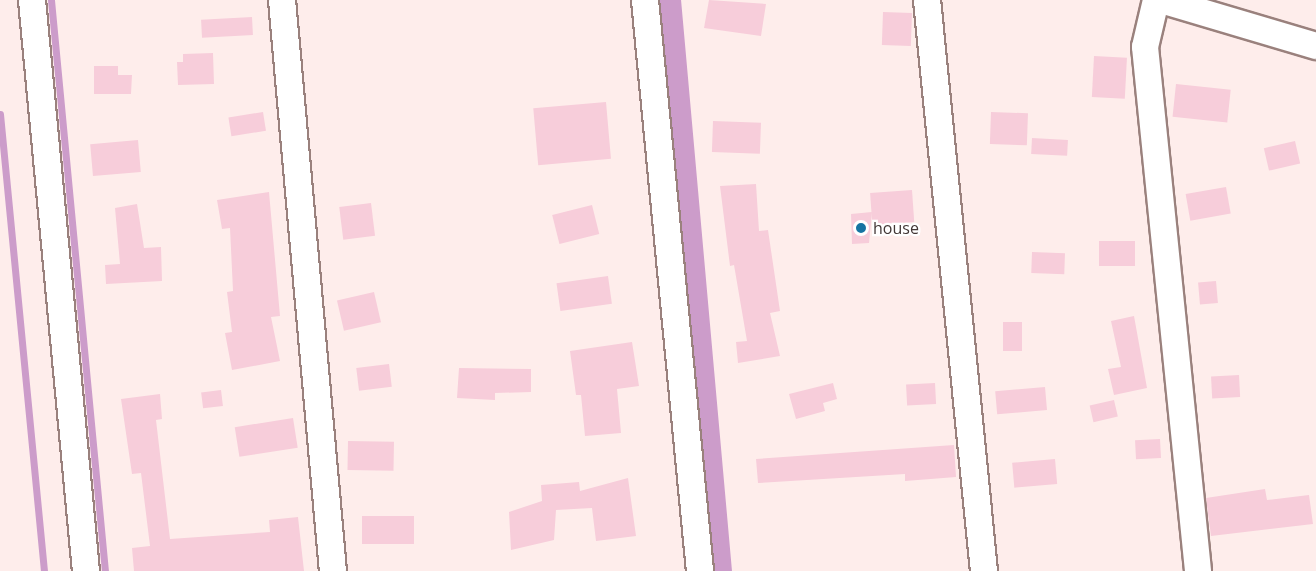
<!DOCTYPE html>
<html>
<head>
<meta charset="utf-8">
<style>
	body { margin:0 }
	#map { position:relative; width:1316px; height:571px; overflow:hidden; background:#feedeb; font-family:"Open Sans",sans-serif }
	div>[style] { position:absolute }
	.stream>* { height:7px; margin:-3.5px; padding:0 3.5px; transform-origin:3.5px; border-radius:3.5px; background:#cc9cca }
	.canal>* { height:22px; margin:-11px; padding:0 11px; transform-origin:11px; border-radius:11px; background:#cc9cca }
	.building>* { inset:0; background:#f7cdda; transform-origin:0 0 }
	.roads { filter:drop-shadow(2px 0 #9a817d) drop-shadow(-2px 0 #9a817d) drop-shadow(0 2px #9a817d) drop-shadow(0 -2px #9a817d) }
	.minor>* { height:26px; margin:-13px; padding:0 13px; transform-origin:13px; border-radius:13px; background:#fff }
	.dots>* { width:16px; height:16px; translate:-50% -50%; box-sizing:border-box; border:3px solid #fff; border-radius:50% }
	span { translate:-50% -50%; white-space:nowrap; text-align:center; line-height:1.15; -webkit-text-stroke:4.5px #fff; paint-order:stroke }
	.poi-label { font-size:16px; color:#423736 }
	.left { translate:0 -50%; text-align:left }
</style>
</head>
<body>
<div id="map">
	<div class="stream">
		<div style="left:51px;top:0;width:574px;rotate:84.6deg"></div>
		<div style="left:0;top:114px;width:459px;rotate:84.5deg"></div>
	</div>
	<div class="canal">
		<div style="left:670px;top:0;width:573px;rotate:84.9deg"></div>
	</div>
	<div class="building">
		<div style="clip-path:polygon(709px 0,766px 4px,761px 36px,704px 28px)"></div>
		<div style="left:883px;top:12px;width:29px;height:33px;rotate:2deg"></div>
		<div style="left:252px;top:17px;width:18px;height:51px;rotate:87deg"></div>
		<div style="clip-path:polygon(213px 53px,214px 84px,178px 85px,177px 62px,183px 62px,183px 54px)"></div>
		<div style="left:1094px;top:56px;width:33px;height:41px;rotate:3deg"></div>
		<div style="clip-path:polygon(94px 66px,118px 66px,118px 75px,132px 75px,131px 94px,94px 94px)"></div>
		<div style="left:1176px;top:84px;width:55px;height:33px;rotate:6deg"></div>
		<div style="left:606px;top:102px;width:57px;height:73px;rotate:85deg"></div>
		<div style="left:263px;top:112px;width:19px;height:35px;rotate:81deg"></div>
		<div style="left:991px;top:112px;width:37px;height:32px;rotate:2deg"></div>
		<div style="left:713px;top:121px;width:48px;height:31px;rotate:2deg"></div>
		<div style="left:1032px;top:138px;width:36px;height:16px;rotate:3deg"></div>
		<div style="left:138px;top:140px;width:32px;height:48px;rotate:85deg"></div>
		<div style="left:1295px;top:141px;width:23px;height:32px;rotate:77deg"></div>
		<div style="clip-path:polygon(756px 184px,759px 231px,768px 230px,780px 311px,770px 313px,780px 356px,738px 363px,736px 342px,747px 341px,734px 265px,730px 266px,720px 186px)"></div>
		<div style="left:1226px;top:187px;width:27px;height:41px;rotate:80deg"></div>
		<div style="left:912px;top:190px;width:32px;height:42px;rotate:86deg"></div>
		<div style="clip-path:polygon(269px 192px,280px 316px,271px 317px,280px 361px,232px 370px,225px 333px,232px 332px,227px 292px,233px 291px,230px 228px,222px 229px,217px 200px)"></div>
		<div style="left:371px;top:203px;width:33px;height:32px;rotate:83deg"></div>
		<div style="clip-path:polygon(137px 204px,144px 248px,161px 247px,162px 281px,106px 284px,105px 265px,120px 264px,115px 208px)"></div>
		<div style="left:592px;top:205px;width:30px;height:41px;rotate:76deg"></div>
		<div style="clip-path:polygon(872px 212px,869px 243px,852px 244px,851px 214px)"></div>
		<div style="left:1099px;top:241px;width:36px;height:25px"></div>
		<div style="left:1032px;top:252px;width:33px;height:21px;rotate:2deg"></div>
		<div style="left:608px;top:276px;width:28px;height:52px;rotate:82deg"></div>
		<div style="left:1216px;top:281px;width:22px;height:18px;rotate:85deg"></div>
		<div style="left:374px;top:292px;width:31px;height:38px;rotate:77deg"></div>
		<div style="clip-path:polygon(1134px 316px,1147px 388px,1114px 395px,1108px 369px,1121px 367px,1111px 321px)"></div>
		<div style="left:1003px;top:322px;width:19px;height:29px"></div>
		<div style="clip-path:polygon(632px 342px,639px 386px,617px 389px,621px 433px,585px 436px,581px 395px,576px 395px,570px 351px)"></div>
		<div style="left:389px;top:364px;width:23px;height:33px;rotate:83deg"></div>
		<div style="clip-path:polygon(459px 368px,531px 369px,531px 392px,495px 393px,495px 400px,457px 398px)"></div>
		<div style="left:1239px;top:375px;width:22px;height:28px;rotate:87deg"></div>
		<div style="clip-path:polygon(833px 383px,837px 399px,823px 403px,825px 411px,796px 419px,789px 394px)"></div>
		<div style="left:935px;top:383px;width:21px;height:29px;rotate:87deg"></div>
		<div style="left:1045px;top:387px;width:23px;height:50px;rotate:85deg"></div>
		<div style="left:221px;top:390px;width:16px;height:20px;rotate:83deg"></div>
		<div style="clip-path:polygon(160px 394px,162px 419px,156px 420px,170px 539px,270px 532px,269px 520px,298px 517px,304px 571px,134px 571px,132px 548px,150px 546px,141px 473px,132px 474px,121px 399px)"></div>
		<div style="left:1114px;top:400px;width:17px;height:25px;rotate:77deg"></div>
		<div style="left:293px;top:418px;width:30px;height:59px;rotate:81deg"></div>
		<div style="left:1160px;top:439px;width:19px;height:25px;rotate:87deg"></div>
		<div style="left:348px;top:441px;width:46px;height:29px;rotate:1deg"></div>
		<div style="clip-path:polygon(954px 445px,956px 477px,905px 481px,905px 474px,758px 483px,756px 459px)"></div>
		<div style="left:1055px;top:459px;width:25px;height:43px;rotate:85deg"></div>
		<div style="clip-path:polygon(628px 478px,636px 536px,596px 541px,592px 508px,556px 510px,554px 540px,511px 550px,509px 512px,542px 501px,541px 485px,579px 482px,580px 491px)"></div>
		<div style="clip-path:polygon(1265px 489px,1267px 500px,1309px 495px,1313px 524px,1211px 536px,1206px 498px)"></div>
		<div style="left:362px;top:516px;width:52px;height:28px"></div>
	</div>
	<div class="roads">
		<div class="minor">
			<div style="left:32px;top:0;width:574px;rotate:84.6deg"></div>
			<div style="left:282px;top:0;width:573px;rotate:84.9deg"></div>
			<div style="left:645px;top:0;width:574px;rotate:84.5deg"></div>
			<div style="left:927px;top:0;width:574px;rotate:84.3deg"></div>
			<div style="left:1156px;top:0;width:48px;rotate:103.2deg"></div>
			<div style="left:1145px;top:47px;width:527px;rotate:84.22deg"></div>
			<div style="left:1161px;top:0;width:162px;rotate:16.5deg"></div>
		</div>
	</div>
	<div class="dots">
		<div style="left:861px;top:228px;background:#1674a2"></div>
	</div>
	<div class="poi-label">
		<span class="left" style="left:873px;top:228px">house</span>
	</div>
</div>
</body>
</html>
